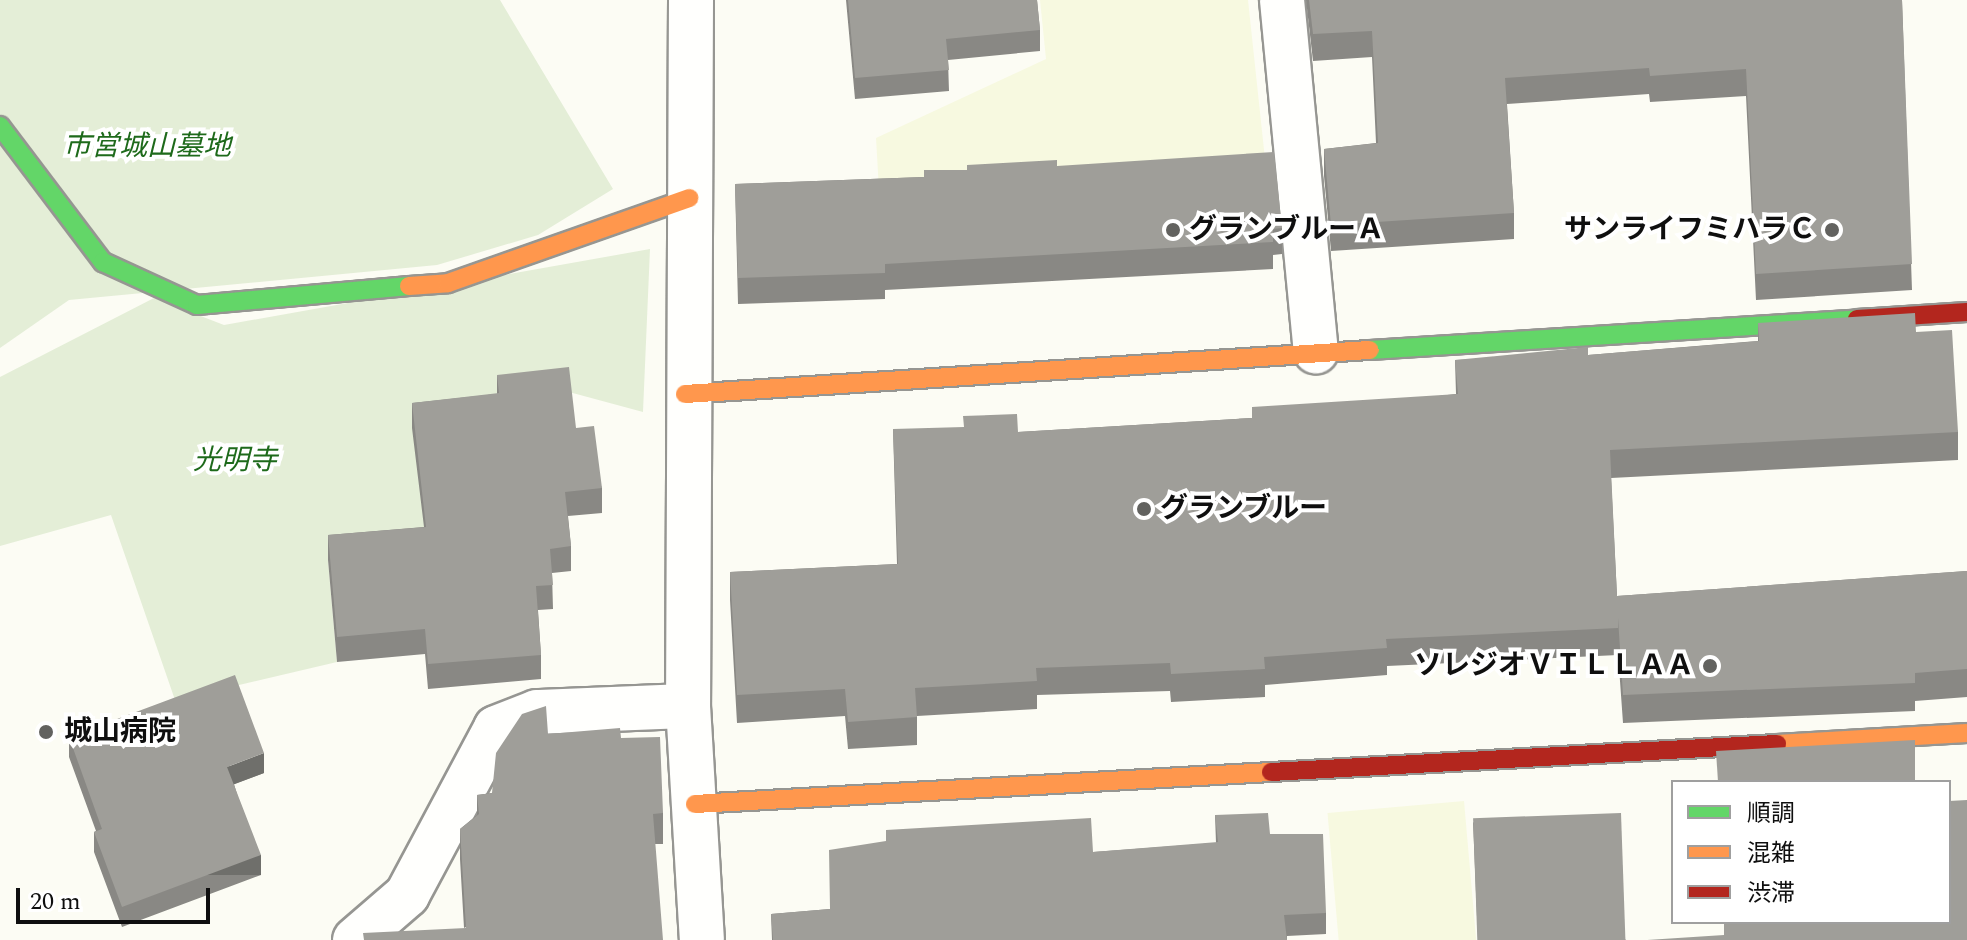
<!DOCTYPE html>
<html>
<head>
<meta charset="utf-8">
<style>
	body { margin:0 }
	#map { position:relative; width:1967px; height:940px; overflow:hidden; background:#fcfcf4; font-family:Spectral,"Noto Sans JP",serif }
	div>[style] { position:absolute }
	.farmland>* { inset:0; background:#f7f9e0; transform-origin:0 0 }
	.cemetery>* { inset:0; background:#e4eed7 }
	.roads { filter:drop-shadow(2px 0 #969692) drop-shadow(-2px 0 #969692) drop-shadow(0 2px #969692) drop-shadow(0 -2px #969692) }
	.street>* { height:44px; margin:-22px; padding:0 22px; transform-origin:22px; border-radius:22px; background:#fffffd }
	.fast>* { height:18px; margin:-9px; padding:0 9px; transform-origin:9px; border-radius:9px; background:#63d668 }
	.slow>* { height:18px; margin:-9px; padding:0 9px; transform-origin:9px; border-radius:9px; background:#ff974d }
	.jam>* { height:18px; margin:-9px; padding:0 9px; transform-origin:9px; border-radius:9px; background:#b3261e }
	.wall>* { inset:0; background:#898884 }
	.shaded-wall>* { inset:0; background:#6f6f6b; transform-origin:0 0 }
	.building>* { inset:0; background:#9f9e99; transform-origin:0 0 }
	.dots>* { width:22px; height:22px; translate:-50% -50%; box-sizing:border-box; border:4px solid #fff; border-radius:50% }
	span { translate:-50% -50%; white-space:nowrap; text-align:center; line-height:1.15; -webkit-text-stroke:8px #fff; paint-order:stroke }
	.park-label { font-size:28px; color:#1e6a1b; font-style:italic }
	.poi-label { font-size:28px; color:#0f0f0f; font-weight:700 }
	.left { translate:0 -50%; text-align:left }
	.right { translate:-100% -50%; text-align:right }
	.legend { position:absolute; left:1671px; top:780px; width:280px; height:144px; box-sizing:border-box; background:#fff; border:2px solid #9f9f9f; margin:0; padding:10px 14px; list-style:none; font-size:24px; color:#0f0f0f }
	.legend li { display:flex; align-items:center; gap:16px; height:40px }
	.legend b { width:40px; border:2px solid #9f9f9f }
	.scale { position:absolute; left:16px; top:888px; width:194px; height:36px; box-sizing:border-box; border:4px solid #0f0f0f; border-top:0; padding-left:10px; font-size:24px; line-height:28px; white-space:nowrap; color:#0f0f0f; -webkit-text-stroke:6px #fff; paint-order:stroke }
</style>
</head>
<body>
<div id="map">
	<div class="farmland">
		<div style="clip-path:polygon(1040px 0,1248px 0,1265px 159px,879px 190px,876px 138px,1046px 59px)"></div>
		<div style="left:1464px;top:801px;width:140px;height:137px;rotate:85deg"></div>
	</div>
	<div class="cemetery">
		<div style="clip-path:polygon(0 0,500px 0,613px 189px,538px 235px,437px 265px,69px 300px,0 348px)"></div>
		<div style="clip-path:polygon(650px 249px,643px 412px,569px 392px,426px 552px,328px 560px,337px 662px,175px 700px,111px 515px,0 546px,0 377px,154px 298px,224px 325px)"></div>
	</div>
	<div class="roads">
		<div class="street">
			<div style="left:691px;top:0;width:706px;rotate:90.24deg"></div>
			<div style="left:688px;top:706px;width:234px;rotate:86.6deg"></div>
			<div style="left:1282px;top:0;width:353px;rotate:84.5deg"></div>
			<div style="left:355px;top:940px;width:69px;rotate:-40.9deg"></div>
			<div style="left:407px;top:895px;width:189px;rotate:-61.9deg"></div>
			<div style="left:496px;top:728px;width:44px;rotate:-21.3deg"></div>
			<div style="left:537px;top:712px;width:151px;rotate:-2.3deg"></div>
		</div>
		<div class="fast">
			<div style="left:0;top:126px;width:171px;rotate:52.9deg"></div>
			<div style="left:103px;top:262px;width:103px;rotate:24.6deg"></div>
			<div style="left:197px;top:305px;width:213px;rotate:-5.1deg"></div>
			<div style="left:1370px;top:350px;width:488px;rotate:-3.6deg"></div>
		</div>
		<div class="slow">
			<div style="left:409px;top:286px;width:39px;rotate:-4deg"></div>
			<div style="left:448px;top:283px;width:256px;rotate:-19.4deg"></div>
			<div style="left:685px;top:394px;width:686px;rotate:-3.68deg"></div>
			<div style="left:1777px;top:744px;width:190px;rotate:-3.3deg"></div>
			<div style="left:695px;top:804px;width:577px;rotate:-3.18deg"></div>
		</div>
		<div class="jam">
			<div style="left:1857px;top:319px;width:110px;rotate:-3.6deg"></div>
			<div style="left:1271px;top:772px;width:507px;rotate:-3.17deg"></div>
		</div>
	</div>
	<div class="wall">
		<div style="clip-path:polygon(846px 0,1037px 0,1040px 30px,1040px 51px,948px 60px,949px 91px,855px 99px)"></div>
		<div style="clip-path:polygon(1306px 0,1902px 0,1912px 290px,1756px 300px,1746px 96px,1650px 102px,1649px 94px,1507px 104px,1514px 213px,1514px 239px,1331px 251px,1324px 176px,1324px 149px,1376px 143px,1372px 57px,1313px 61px)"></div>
		<div style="clip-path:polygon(1057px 166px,1282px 228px,1282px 254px,1273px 255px,1273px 269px,885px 290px,885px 299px,738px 304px,735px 184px,924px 177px)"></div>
		<div style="clip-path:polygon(1758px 323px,1916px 332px,1958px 432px,1958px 460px,1611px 478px,1617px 596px,1967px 571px,1967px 697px,1915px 701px,1915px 711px,1623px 723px,1618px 653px,1618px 655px,1387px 666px,1387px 675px,1265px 685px,1265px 697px,1171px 702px,1170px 691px,1037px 695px,1037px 709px,917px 716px,917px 745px,848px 749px,845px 716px,737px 723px,730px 600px,730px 572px,897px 564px,893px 429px,1018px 432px,1252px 418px,1456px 394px,1455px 360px,1588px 355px,1758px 341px)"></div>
		<div style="clip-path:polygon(497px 375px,576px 428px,602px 488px,602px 513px,568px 516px,571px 546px,571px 571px,552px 573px,553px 609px,538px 610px,541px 655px,541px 679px,428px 689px,425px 654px,337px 662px,328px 560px,328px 535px,424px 527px,412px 428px,412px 403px,497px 394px)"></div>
		<div style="clip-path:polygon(548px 734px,621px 738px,663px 813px,663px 844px,655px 844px,464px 928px,460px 859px,460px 829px,477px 815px,477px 795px,492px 793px)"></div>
		<div style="clip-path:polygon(69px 737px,264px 773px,234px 784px,261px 875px,122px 927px,94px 852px,94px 832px,96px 831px,69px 757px)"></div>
		<div style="clip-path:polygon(1215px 815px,1270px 834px,1326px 913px,1326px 934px,1287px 936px,1287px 940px,772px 940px,771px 914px,830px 909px,1093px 852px,1216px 843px)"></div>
		<div style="clip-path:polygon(1473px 822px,1626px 940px,1478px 940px)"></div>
	</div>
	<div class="shaded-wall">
		<div style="clip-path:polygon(264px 753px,264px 773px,227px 787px,227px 767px)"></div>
		<div style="left:261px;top:855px;width:20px;height:148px;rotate:90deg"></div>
	</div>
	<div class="building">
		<div style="clip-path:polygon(848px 0,1037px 0,1040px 30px,946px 39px,949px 70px,855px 78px)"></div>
		<div style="clip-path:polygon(1309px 0,1902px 0,1912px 264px,1756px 274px,1746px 69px,1650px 76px,1649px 68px,1505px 78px,1514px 213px,1331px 225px,1324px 149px,1378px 143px,1372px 31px,1313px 34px)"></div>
		<div style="clip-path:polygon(1274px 152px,1282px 228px,1273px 229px,1273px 242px,885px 264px,885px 273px,738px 278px,735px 184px,924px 177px,924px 170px,967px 170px,967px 165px,1057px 160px,1057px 166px)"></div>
		<div style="clip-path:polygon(1915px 313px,1916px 332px,1952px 330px,1958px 432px,1610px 450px,1617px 596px,1967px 571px,1967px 669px,1915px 673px,1915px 683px,1623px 695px,1618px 618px,1618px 628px,1386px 639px,1387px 648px,1264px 657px,1265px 669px,1171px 674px,1170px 663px,1036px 668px,1037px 681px,915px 688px,917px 717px,848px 722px,845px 689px,737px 695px,730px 572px,898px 564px,893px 429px,964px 427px,963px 416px,1017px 414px,1018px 432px,1252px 418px,1252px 407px,1458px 394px,1455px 360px,1588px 347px,1588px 355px,1759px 341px,1758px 323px)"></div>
		<div style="clip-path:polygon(569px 367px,576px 428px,594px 426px,602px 488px,565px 492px,571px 546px,550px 549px,553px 585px,536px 586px,541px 655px,428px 664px,425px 629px,337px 637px,328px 535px,426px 527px,412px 403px,499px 393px,497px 375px)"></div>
		<div style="clip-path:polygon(235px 675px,264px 753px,227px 767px,261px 855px,122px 907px,94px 832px,102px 829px,69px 737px)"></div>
		<div style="clip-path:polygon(546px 706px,548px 734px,620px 728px,621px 738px,660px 737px,663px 813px,653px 814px,663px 940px,364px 940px,363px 933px,466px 928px,460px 829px,479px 814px,477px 795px,492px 793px,496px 753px,522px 714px)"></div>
		<div style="clip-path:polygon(1915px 740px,1915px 782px,1718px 782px,1716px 751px)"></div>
		<div style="clip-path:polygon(1967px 800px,1967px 940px,1647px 940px,1724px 935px,1724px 922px,1949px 922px,1949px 801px)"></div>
		<div style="clip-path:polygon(1268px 813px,1270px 834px,1323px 834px,1326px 913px,1284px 915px,1287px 940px,773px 940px,771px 914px,830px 909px,829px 850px,886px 841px,886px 830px,1091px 818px,1093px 852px,1218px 842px,1215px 815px)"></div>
		<div style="left:1621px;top:813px;width:127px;height:148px;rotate:88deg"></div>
	</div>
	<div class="dots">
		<div style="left:1173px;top:230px;background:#62625f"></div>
		<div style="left:1832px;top:230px;background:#62625f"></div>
		<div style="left:1144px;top:509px;background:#62625f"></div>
		<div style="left:1710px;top:666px;background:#62625f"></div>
		<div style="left:46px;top:732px;background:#62625f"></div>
	</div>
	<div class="park-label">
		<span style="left:147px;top:147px">市営城山墓地</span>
		<span style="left:235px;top:461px">光明寺</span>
	</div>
	<div class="poi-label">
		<span class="left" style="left:1189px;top:230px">グランブルーＡ</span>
		<span class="right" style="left:1816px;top:230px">サンライフミハラＣ</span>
		<span class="left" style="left:1160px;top:509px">グランブルー</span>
		<span class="right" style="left:1694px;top:666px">ソレジオＶＩＬＬＡＡ</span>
		<span class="left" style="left:64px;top:732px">城山病院</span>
	</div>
	<ul class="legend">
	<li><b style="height:10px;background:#63d668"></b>順調</li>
	<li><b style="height:10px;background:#ff974d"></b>混雑</li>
	<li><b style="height:10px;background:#b3261e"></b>渋滞</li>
	</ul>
	<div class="scale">20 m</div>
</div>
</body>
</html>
